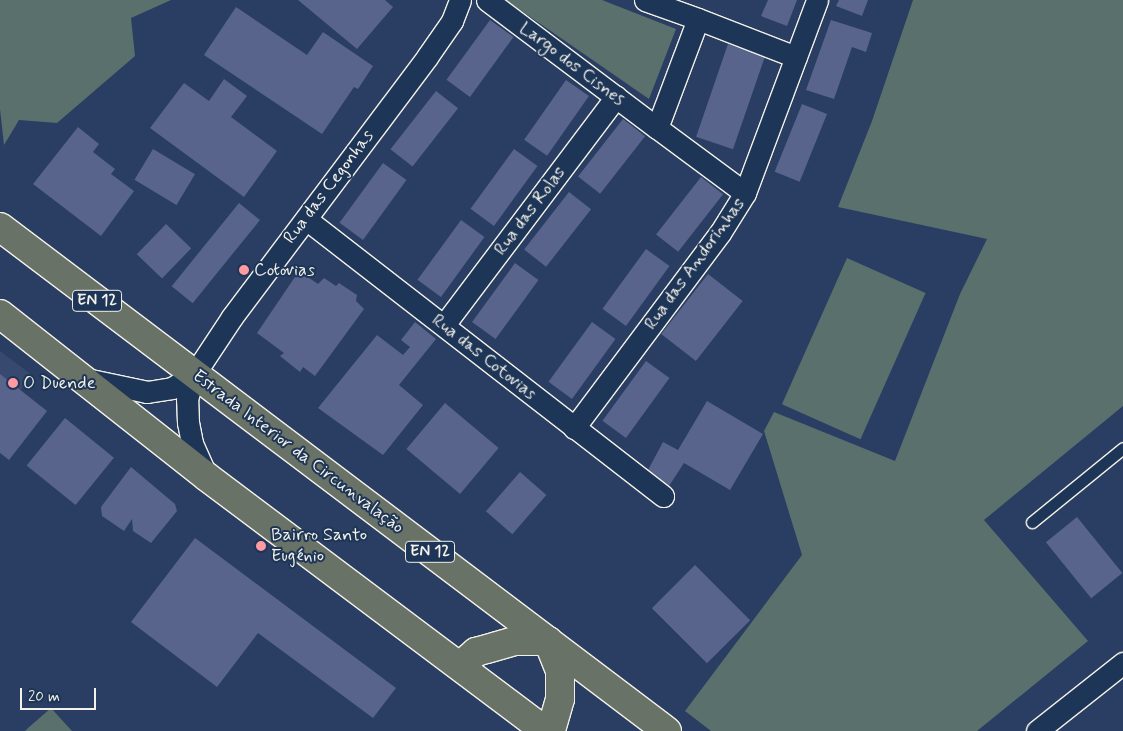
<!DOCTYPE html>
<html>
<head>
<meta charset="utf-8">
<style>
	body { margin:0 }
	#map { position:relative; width:1123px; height:731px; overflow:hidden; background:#293e62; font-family:Mynerve,sans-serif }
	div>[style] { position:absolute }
	.built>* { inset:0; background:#37496f }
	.green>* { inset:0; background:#59706c; transform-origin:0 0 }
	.building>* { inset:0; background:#58648c; transform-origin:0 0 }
	.roads { filter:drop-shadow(1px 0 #f4f1e8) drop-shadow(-1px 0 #f4f1e8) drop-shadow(0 1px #f4f1e8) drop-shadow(0 -1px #f4f1e8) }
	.lane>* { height:11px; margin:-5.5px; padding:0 5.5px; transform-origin:5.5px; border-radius:5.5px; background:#1d3557 }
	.street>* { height:21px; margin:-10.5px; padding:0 10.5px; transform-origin:10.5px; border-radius:10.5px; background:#1d3557 }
	.primary>* { height:28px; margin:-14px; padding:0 14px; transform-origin:14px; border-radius:14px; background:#697266 }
	.dots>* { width:14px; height:14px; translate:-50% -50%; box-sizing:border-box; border:2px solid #1d3557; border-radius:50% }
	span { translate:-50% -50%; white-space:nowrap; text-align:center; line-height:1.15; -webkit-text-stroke:4px #1d3557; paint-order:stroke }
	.shield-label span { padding:1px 4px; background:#1d3557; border:1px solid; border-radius:4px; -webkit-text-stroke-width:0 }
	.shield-label { font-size:16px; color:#f4f1e8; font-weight:700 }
	.street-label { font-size:18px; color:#f4f1e8 }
	.poi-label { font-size:18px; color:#f4f1e8 }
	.left { translate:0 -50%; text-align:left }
	.scale { position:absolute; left:20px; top:688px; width:76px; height:22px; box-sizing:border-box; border:2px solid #f4f1e8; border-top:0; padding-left:6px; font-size:15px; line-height:18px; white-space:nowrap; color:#f4f1e8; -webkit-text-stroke:4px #1d3557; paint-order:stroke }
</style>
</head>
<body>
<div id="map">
	<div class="built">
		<div style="clip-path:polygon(0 351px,32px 375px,0 418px)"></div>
	</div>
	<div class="green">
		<div style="clip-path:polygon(0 0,171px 0,131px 18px,135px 56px,57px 123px,19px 120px,4px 145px,0 109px)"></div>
		<div style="clip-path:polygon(506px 0,602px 0,676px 29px,649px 99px)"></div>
		<div style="clip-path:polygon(913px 0,1123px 0,1123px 406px,984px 520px,1088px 641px,977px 731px,711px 731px,685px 711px,802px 555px,764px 431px,774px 412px,895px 461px,960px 294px,987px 239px,838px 207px,872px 121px)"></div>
		<div style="left:847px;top:258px;width:86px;height:160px;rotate:24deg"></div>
		<div style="clip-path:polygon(51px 708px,72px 731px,25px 731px,28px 728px)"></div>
	</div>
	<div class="building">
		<div style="clip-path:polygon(298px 0,385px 0,393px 7px,357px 49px)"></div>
		<div style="clip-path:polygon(768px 0,797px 0,787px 26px,761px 16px)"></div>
		<div style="clip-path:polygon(839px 0,868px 0,862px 16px,836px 6px)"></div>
		<div style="clip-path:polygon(236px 7px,307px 55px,323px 32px,373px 66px,358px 89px,354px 87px,322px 134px,204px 55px)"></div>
		<div style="left:490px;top:20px;width:29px;height:74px;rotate:36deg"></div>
		<div style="clip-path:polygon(831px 20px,872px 33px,866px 52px,852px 47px,834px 99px,806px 90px)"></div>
		<div style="left:728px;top:44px;width:39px;height:98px;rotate:19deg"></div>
		<div style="clip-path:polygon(224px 79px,247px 96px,231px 117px,277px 151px,244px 197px,150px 128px,184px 83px,209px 101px)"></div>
		<div style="left:566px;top:80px;width:28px;height:73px;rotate:35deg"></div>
		<div style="left:436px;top:91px;width:28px;height:74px;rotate:38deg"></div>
		<div style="left:802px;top:104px;width:27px;height:73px;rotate:22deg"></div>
		<div style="left:623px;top:119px;width:28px;height:73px;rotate:38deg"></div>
		<div style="clip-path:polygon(78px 127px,99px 144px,93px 152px,115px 169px,111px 174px,134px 191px,101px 236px,33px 184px)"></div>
		<div style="left:153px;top:149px;width:49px;height:36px;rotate:31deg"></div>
		<div style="left:514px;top:149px;width:29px;height:74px;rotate:36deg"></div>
		<div style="left:383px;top:163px;width:29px;height:74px;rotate:36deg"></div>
		<div style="left:701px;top:177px;width:28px;height:73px;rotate:38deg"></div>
		<div style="left:569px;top:192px;width:28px;height:73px;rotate:38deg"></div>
		<div style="left:239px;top:203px;width:27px;height:107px;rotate:39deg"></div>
		<div style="left:461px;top:220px;width:29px;height:74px;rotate:36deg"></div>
		<div style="left:166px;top:224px;width:35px;height:42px;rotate:44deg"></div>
		<div style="left:646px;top:249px;width:29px;height:74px;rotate:36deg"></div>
		<div style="left:515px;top:263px;width:29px;height:73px;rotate:36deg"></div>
		<div style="clip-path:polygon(299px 271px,318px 284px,324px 278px,336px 286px,339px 283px,357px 295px,356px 301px,364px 309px,315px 376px,303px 367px,300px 372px,280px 356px,284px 353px,257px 333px)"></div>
		<div style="left:708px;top:274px;width:44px;height:76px;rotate:38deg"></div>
		<div style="clip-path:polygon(415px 322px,436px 339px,399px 385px,423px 405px,383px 455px,318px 408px,377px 335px,403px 355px,410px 347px,401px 340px)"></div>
		<div style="left:592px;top:322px;width:29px;height:74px;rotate:36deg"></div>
		<div style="left:646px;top:361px;width:29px;height:74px;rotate:36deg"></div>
		<div style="clip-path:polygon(0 374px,47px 411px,9px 460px,0 453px)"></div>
		<div style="clip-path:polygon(707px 401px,763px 434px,730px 490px,684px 463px,669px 486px,648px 470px,663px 442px,678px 450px)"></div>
		<div style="left:445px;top:403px;width:70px;height:60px;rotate:40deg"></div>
		<div style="left:65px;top:418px;width:63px;height:61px;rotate:39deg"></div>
		<div style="clip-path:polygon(131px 467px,175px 504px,177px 511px,151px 543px,133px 531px,132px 519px,124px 531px,102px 516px,101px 507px)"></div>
		<div style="left:520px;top:472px;width:35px;height:52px;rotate:41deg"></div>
		<div style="left:1077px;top:517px;width:72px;height:40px;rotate:51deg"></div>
		<div style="clip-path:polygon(195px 538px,396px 688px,373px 718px,258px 633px,217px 687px,131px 622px)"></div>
		<div style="left:695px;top:565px;width:78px;height:61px;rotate:45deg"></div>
	</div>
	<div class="roads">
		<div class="lane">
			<div style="left:1032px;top:522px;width:117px;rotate:-39.1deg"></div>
		</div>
		<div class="street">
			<div style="left:487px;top:0;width:213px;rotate:37deg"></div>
			<div style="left:645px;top:0;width:56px;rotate:19.7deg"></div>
			<div style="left:745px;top:193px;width:109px;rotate:-143.5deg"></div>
			<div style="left:657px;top:128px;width:116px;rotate:-69.4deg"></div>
			<div style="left:698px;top:19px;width:105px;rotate:21.2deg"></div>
			<div style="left:306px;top:219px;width:452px;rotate:37.8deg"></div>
			<div style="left:444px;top:325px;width:286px;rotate:-53deg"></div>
			<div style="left:86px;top:379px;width:62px;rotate:12deg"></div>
			<div style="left:147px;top:392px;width:25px;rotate:-9deg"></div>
			<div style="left:172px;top:388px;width:27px;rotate:-33deg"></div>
			<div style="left:574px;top:428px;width:244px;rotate:-53.2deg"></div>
			<div style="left:720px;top:233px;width:47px;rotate:-58deg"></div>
			<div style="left:745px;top:193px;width:206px;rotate:-69.5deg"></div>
			<div style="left:207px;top:477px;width:37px;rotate:-114deg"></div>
			<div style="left:192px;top:443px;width:20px;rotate:-101deg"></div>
			<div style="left:188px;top:423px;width:24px;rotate:-92deg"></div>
			<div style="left:187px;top:399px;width:27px;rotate:-73deg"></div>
			<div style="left:195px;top:373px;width:67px;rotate:-56.5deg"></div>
			<div style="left:232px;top:317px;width:325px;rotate:-53.1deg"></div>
			<div style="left:427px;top:57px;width:44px;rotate:-55.2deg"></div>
			<div style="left:452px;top:21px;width:22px;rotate:-69deg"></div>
			<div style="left:1037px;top:731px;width:110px;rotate:-38.3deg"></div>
		</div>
		<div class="primary">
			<div style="left:0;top:227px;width:836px;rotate:37.08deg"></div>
			<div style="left:0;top:314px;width:263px;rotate:38.2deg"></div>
			<div style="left:207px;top:477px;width:423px;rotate:36.9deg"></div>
			<div style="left:461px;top:665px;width:20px;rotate:-41deg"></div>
			<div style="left:476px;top:652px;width:41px;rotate:-15.8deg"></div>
			<div style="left:515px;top:641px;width:33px"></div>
			<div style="left:548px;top:641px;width:32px;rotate:68deg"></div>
			<div style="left:560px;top:671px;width:28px;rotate:90deg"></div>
			<div style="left:560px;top:699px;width:33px;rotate:106deg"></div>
		</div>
	</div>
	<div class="dots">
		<div style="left:244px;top:270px;background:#ff9aa2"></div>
		<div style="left:13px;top:383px;background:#ff9aa2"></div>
		<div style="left:261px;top:546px;background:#ff9aa2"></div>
	</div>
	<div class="shield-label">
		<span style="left:97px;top:301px">EN 12</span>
		<span style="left:430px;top:552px">EN 12</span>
	</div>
	<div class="street-label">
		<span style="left:572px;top:64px;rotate:37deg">Largo dos Cisnes</span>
		<span style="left:329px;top:187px;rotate:-53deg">Rua das Cegonhas</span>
		<span style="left:530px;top:211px;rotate:-53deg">Rua das Rolas</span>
		<span style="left:695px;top:264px;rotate:-54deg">Rua das Andorinhas</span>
		<span style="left:484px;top:357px;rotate:38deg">Rua das Cotovias</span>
		<span style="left:298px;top:452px;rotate:37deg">Estrada Interior da Circunvalação</span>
	</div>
	<div class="poi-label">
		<span class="left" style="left:254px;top:270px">Cotovias</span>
		<span class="left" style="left:23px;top:383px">O Duende</span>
		<span class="left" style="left:271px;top:546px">Bairro Santo<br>Eugénio</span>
	</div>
	<div class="scale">20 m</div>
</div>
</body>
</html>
